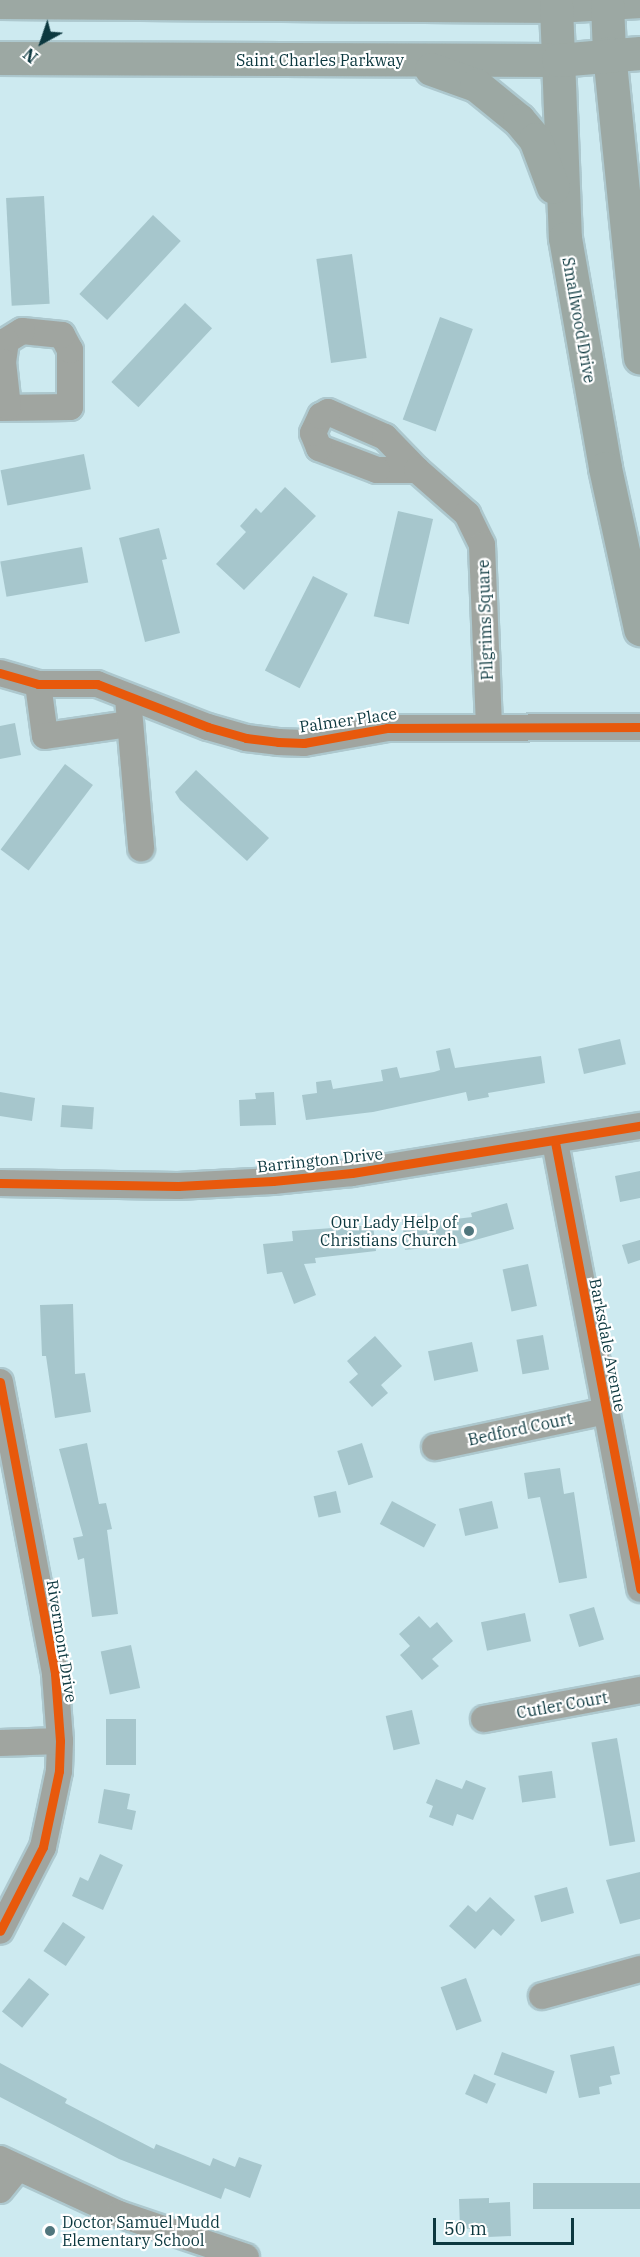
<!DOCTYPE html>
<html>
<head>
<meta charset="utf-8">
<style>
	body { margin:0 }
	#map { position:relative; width:640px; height:2257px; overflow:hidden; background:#cdeaf0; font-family:"IBM Plex Serif",serif }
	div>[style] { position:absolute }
	.building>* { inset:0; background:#a6c6cc; transform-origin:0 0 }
	.roads { filter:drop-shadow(2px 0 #adc8ce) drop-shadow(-2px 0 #adc8ce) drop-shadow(0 2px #adc8ce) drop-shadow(0 -2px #adc8ce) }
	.minor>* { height:26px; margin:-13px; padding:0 13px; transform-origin:13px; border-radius:13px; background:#a0a5a0 }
	.major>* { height:33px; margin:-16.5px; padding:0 16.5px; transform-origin:16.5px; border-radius:16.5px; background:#9ca8a3 }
	.cycleway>* { height:9px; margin:-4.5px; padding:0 4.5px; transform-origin:4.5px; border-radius:4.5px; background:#e8590c }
	.dots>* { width:16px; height:16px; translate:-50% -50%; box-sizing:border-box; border:3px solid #fff; border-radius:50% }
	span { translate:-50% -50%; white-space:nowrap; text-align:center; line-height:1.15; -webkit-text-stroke:4.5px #fff; paint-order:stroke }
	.street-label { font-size:16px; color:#0c383f }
	.poi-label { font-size:16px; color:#0c383f }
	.right { translate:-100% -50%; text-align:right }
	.left { translate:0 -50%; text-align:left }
	.north { position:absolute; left:12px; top:12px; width:60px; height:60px; -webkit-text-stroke:4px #fff; paint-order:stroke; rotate:220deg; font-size:16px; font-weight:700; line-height:24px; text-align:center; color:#0c383f }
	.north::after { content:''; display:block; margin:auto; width:21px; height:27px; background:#0c383f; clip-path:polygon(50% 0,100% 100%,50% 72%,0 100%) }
	.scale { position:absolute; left:433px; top:2218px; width:141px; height:27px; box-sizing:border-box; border:3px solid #0c383f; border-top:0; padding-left:8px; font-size:18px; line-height:21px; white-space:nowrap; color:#0c383f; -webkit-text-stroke:4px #fff; paint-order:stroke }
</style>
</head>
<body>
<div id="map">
	<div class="building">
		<div style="left:44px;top:196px;width:108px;height:38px;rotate:87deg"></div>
		<div style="left:153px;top:215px;width:38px;height:108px;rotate:43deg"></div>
		<div style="left:352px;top:254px;width:105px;height:36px;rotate:82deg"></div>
		<div style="left:185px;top:303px;width:37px;height:108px;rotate:43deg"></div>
		<div style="left:440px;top:317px;width:35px;height:109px;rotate:20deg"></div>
		<div style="left:84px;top:454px;width:36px;height:85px;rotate:79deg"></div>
		<div style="clip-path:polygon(285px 487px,316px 516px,244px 590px,216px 564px,246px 532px,240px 526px,256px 508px,261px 513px)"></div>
		<div style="left:398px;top:511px;width:36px;height:108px;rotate:13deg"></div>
		<div style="clip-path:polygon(159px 528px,167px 559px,162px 560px,180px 633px,145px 642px,119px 538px)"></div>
		<div style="left:82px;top:547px;width:36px;height:83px;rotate:80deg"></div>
		<div style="left:313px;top:576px;width:39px;height:106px;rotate:27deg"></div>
		<div style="clip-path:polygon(15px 723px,21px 755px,0 759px,0 726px)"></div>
		<div style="left:65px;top:764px;width:35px;height:107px;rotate:37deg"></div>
		<div style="clip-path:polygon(196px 770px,269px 838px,247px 861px,180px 800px,175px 792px)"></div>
		<div style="left:620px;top:1039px;width:26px;height:43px;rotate:77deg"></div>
		<div style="clip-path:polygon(450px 1048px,455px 1068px,541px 1056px,545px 1083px,488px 1093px,489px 1097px,468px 1101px,466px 1092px,373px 1112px,306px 1120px,302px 1095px,317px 1093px,316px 1082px,331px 1080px,333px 1089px,383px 1081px,381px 1070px,397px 1067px,400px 1078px,434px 1072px,440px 1070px,436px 1051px)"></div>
		<div style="clip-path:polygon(0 1092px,35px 1098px,32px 1121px,0 1116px)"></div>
		<div style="clip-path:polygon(274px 1092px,276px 1125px,240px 1126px,239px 1100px,256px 1099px,255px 1093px)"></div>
		<div style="left:62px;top:1105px;width:32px;height:22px;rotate:4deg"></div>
		<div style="clip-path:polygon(640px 1171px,640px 1198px,620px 1202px,615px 1176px)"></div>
		<div style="clip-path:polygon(507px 1203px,514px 1229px,461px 1244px,405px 1250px,402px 1218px,422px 1216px,423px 1223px,472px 1217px,471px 1213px)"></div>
		<div style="clip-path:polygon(373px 1225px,376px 1251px,315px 1258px,316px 1263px,304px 1264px,316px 1295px,294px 1304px,282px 1272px,267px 1274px,263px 1244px,293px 1241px,292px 1231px)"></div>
		<div style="clip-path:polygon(640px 1240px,640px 1260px,628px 1264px,622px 1245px)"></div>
		<div style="left:528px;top:1264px;width:43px;height:26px;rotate:78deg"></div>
		<div style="clip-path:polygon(73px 1304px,75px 1374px,85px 1373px,91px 1412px,55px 1418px,46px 1356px,42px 1356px,40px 1305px)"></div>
		<div style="left:543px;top:1335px;width:35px;height:27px;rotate:80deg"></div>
		<div style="clip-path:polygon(375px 1336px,402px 1366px,381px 1385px,388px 1393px,372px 1407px,349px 1382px,358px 1374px,347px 1361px)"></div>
		<div style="left:472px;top:1342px;width:30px;height:45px;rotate:78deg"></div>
		<div style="clip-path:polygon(87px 1443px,99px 1504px,106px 1503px,112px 1529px,107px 1530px,118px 1614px,92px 1617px,84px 1558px,78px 1560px,73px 1538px,83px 1536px,59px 1449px)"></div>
		<div style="left:362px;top:1443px;width:36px;height:26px;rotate:72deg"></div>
		<div style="clip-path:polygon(560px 1468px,564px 1494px,574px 1492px,587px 1578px,559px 1583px,540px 1497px,528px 1499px,524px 1473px)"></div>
		<div style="left:336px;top:1491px;width:22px;height:23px;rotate:77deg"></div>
		<div style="left:392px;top:1501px;width:50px;height:26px;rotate:28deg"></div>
		<div style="left:492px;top:1501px;width:28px;height:34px;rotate:77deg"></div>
		<div style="left:594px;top:1607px;width:34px;height:26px;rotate:73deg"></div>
		<div style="left:525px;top:1613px;width:29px;height:45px;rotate:78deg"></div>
		<div style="clip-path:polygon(419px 1616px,430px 1628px,437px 1622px,453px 1641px,432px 1659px,439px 1666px,422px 1680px,400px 1655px,410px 1646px,399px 1634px)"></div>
		<div style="left:131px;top:1645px;width:44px;height:31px;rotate:78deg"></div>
		<div style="left:412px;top:1710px;width:35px;height:27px;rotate:77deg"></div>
		<div style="left:106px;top:1719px;width:30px;height:46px"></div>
		<div style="left:617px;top:1738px;width:105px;height:26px;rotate:80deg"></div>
		<div style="left:552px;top:1771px;width:27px;height:34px;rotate:82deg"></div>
		<div style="clip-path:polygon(436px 1779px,462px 1789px,466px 1780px,486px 1788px,473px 1820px,457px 1814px,453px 1826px,429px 1817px,433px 1806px,426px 1803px)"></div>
		<div style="clip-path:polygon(104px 1789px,130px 1794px,127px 1809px,136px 1811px,132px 1830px,98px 1823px)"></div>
		<div style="clip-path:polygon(100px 1854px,123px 1865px,103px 1910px,72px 1896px,80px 1877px,88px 1881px)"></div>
		<div style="clip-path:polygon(640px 1872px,640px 1919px,620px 1924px,606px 1880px)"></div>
		<div style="left:567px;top:1887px;width:27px;height:34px;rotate:75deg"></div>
		<div style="clip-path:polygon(490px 1897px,515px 1920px,501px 1936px,493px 1929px,475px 1949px,449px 1926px,468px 1905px,476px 1912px)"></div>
		<div style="left:63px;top:1922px;width:27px;height:35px;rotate:34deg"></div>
		<div style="left:29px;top:1978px;width:26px;height:43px;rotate:39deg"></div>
		<div style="left:466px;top:1978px;width:46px;height:27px;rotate:70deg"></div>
		<div style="clip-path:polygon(614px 2046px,620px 2074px,610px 2076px,612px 2084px,599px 2087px,600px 2094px,579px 2098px,570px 2055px)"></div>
		<div style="left:502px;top:2052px;width:56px;height:24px;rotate:20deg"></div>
		<div style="clip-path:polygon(0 2063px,67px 2099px,65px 2103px,154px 2149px,156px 2144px,210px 2166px,213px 2158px,235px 2167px,239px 2157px,262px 2165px,250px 2198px,225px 2188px,221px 2199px,119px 2159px,0 2097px)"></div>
		<div style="left:474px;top:2074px;width:24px;height:22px;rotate:24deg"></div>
		<div style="left:640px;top:2183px;width:26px;height:107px;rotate:90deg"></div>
		<div style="clip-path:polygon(489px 2198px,489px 2203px,510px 2202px,511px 2236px,488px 2237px,488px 2228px,460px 2229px,459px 2199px)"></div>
	</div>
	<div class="roads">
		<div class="minor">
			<div style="left:0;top:408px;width:70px;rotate:-0.8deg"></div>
			<div style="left:70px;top:407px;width:57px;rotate:-90deg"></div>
			<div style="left:70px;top:350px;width:17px;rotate:-118deg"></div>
			<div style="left:62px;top:335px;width:40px;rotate:-174.3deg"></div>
			<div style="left:22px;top:331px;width:19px;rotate:148deg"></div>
			<div style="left:6px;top:341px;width:21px;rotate:98deg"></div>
			<div style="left:3px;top:362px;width:45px;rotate:83.7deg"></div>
			<div style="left:328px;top:412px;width:62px;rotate:23.7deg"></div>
			<div style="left:385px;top:437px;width:46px;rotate:45.9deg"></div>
			<div style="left:417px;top:470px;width:40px;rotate:180deg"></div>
			<div style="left:377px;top:470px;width:62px;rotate:-159.2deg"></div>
			<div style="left:319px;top:448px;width:16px;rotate:-112deg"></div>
			<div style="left:313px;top:433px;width:19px;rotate:-65deg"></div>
			<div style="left:321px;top:416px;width:8px;rotate:-30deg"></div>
			<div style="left:417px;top:470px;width:67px;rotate:41.3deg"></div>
			<div style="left:467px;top:514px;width:34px;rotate:64deg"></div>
			<div style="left:482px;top:545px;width:180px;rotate:87.8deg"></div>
			<div style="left:0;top:673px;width:40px;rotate:16deg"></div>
			<div style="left:38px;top:684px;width:59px"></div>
			<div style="left:97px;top:684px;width:119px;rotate:21.2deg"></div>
			<div style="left:208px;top:727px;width:40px;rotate:16deg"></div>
			<div style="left:246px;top:738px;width:32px;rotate:7deg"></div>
			<div style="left:278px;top:742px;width:26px;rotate:2deg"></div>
			<div style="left:304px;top:743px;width:84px;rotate:-10.2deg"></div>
			<div style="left:387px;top:728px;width:253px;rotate:-0.2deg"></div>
			<div style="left:38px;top:684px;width:52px;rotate:82.3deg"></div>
			<div style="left:45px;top:736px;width:84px;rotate:-8.2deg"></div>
			<div style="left:128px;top:698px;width:151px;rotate:85deg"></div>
			<div style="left:555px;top:1142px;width:455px;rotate:79.2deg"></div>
			<div style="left:0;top:1183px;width:178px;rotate:1deg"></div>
			<div style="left:178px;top:1186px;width:95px;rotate:-3deg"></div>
			<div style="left:273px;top:1181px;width:79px;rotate:-5.8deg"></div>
			<div style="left:352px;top:1173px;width:292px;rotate:-9.3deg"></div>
			<div style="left:0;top:1382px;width:297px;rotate:79.3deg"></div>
			<div style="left:55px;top:1674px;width:67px;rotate:85.7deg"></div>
			<div style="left:60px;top:1741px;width:30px;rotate:92deg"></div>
			<div style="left:59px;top:1771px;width:78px;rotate:101.9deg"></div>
			<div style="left:43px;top:1847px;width:94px;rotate:117.1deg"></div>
			<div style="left:435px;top:1447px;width:175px;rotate:-11.9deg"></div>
			<div style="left:484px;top:1719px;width:159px;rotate:-10.5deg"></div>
			<div style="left:0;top:1743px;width:60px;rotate:-1.9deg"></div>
			<div style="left:542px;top:1996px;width:102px;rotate:-15.4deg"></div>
			<div style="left:0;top:2159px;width:131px;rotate:24.8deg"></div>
			<div style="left:119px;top:2214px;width:134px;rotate:18.7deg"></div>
			<div style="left:0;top:2190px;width:28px;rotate:-51deg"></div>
		</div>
		<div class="major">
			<div style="left:0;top:2px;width:556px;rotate:0.41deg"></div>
			<div style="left:556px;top:6px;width:84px;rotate:-3.4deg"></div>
			<div style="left:607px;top:3px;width:50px;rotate:87.7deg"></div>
			<div style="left:609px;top:53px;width:306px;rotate:84.2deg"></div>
			<div style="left:556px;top:6px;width:232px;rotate:87.8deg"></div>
			<div style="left:565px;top:238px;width:233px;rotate:80.1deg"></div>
			<div style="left:605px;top:468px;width:165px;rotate:77.7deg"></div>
			<div style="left:0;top:58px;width:558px;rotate:0.21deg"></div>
			<div style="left:558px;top:60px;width:82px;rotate:-4.9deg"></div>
			<div style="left:431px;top:69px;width:48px;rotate:19.6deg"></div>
			<div style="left:476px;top:85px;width:55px;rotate:39.1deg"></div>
			<div style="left:519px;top:120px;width:25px;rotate:50deg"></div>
			<div style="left:535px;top:139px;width:51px;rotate:69.4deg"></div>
		</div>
	</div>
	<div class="cycleway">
		<div style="left:0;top:673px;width:40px;rotate:16deg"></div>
		<div style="left:38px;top:684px;width:59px"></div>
		<div style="left:97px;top:684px;width:119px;rotate:21.2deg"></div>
		<div style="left:208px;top:727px;width:40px;rotate:16deg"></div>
		<div style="left:246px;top:738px;width:32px;rotate:7deg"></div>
		<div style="left:278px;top:742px;width:26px;rotate:2deg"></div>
		<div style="left:304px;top:743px;width:84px;rotate:-10.2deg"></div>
		<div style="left:387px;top:728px;width:253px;rotate:-0.2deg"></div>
		<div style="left:555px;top:1142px;width:455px;rotate:79.2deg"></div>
		<div style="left:0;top:1183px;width:178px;rotate:1deg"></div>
		<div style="left:178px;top:1186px;width:95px;rotate:-3deg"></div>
		<div style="left:273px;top:1181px;width:79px;rotate:-5.8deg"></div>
		<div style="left:352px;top:1173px;width:292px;rotate:-9.3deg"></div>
		<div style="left:0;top:1382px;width:297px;rotate:79.3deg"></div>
		<div style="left:55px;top:1674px;width:67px;rotate:85.7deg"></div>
		<div style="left:60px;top:1741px;width:30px;rotate:92deg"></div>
		<div style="left:59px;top:1771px;width:78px;rotate:101.9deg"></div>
		<div style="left:43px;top:1847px;width:94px;rotate:117.1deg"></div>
	</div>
	<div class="dots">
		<div style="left:469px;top:1231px;background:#50767d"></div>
		<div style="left:50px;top:2231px;background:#50767d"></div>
	</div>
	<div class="street-label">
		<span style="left:320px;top:60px">Saint Charles Parkway</span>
		<span style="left:579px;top:320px;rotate:80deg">Smallwood Drive</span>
		<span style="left:485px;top:620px;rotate:-92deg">Pilgrims Square</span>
		<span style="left:348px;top:720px;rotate:-8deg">Palmer Place</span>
		<span style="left:320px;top:1160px;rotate:-6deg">Barrington Drive</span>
		<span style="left:608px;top:1345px;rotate:79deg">Barksdale Avenue</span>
		<span style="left:520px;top:1429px;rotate:-12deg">Bedford Court</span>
		<span style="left:62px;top:1641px;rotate:81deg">Rivermont Drive</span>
		<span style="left:562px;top:1705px;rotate:-10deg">Cutler Court</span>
	</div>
	<div class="poi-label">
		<span class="right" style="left:457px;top:1231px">Our Lady Help of<br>Christians Church</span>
		<span class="left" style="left:62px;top:2231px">Doctor Samuel Mudd<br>Elementary School</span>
	</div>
	<div class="north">N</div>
	<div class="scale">50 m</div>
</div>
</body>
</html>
